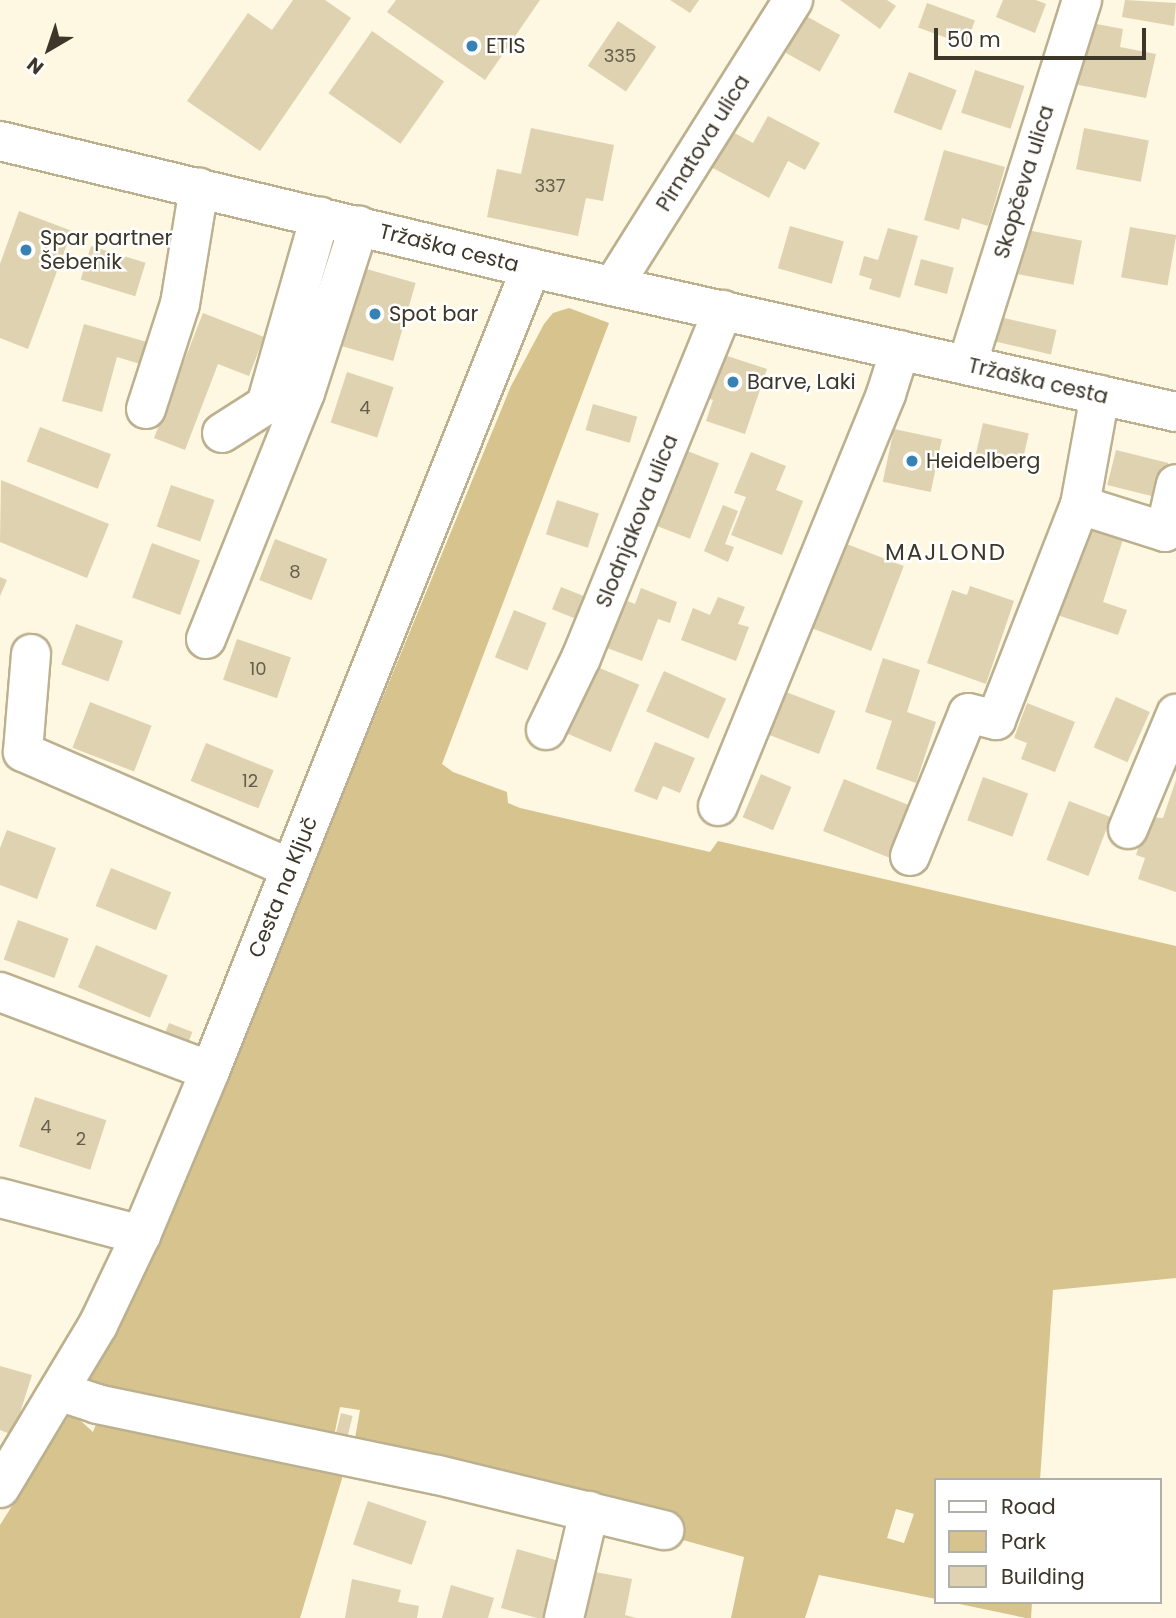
<!DOCTYPE html>
<html>
<head>
<meta charset="utf-8">
<style>
	body { margin:0 }
	#map { position:relative; width:1176px; height:1618px; overflow:hidden; background:#fef7e1; font-family:Poppins,sans-serif }
	div>[style] { position:absolute }
	.green>* { inset:0; background:#d6c38d }
	.building>* { inset:0; background:#ded2b0; transform-origin:0 0 }
	.roads { filter:drop-shadow(2px 0 #bcb08f) drop-shadow(-2px 0 #bcb08f) drop-shadow(0 2px #bcb08f) drop-shadow(0 -2px #bcb08f) }
	.minor>* { height:38px; margin:-19px; padding:0 19px; transform-origin:19px; border-radius:19px; background:#fff }
	.major>* { height:38px; margin:-19px; padding:0 19px; transform-origin:19px; border-radius:19px; background:#fff }
	.dots>* { width:19px; height:19px; translate:-50% -50%; box-sizing:border-box; border:4px solid #fff; border-radius:50% }
	span { translate:-50% -50%; white-space:nowrap; text-align:center; line-height:1.15; -webkit-text-stroke:5px #fff; paint-order:stroke }
	.number-label { font-size:18px; color:#645e4b }
	.number-label span { -webkit-text-stroke-width:0 }
	.poi-label { font-size:21px; color:#3c3729 }
	.left { translate:0 -50%; text-align:left }
	.street-label { font-size:21px; color:#3c3729 }
	.neighbourhood-label { font-size:23px; color:#3c3729; letter-spacing:2px }
	.legend { position:absolute; left:934px; top:1478px; width:228px; height:126px; box-sizing:border-box; background:#fff; border:2px solid #b1afa9; margin:0; padding:9px 12px; list-style:none; font-size:21px; color:#3c3729 }
	.legend li { display:flex; align-items:center; gap:14px; height:35px }
	.legend b { width:35px; border:2px solid #b1afa9 }
	.north { position:absolute; left:14px; top:14px; width:70px; height:70px; -webkit-text-stroke:5px #fff; paint-order:stroke; rotate:219deg; font-size:19px; font-weight:700; line-height:28px; text-align:center; color:#3c3729 }
	.north::after { content:''; display:block; margin:auto; width:24px; height:32px; background:#3c3729; clip-path:polygon(50% 0,100% 100%,50% 72%,0 100%) }
	.scale { position:absolute; left:934px; top:28px; width:212px; height:32px; box-sizing:border-box; border:4px solid #3c3729; border-top:0; padding-left:9px; font-size:21px; line-height:24px; white-space:nowrap; color:#3c3729; -webkit-text-stroke:5px #fff; paint-order:stroke }
</style>
</head>
<body>
<div id="map">
	<div class="green">
		<div style="clip-path:polygon(evenodd,569px 308px,609px 323px,442px 764px,453px 772px,507px 792px,508px 803px,520px 808px,710px 852px,718px 841px,1176px 946px,1176px 1278px,1053px 1290px,1040px 1480px,936px 1480px,936px 1599px,819px 1575px,805px 1618px,731px 1618px,744px 1557px,683px 1540px,684px 1529px,353px 1450px,360px 1410px,340px 1407px,332px 1446px,85px 1386px,143px 1280px,511px 386px,544px 324px,553px 313px,569px 308px,896px 1509px,914px 1514px,904px 1543px,887px 1538px,896px 1509px)"></div>
		<div style="clip-path:polygon(71px 1412px,93px 1432px,100px 1414px,347px 1462px,300px 1618px,0 1618px,0 1525px)"></div>
		<div style="clip-path:polygon(950px 1602px,1032px 1602px,1031px 1618px,1026px 1618px)"></div>
	</div>
	<div class="building">
		<div style="clip-path:polygon(293px 0,325px 0,351px 18px,260px 151px,187px 101px,248px 13px,272px 30px)"></div>
		<div style="clip-path:polygon(396px 0,540px 0,485px 80px,387px 12px)"></div>
		<div style="clip-path:polygon(670px 0,699px 0,690px 13px)"></div>
		<div style="clip-path:polygon(840px 0,887px 0,896px 6px,880px 29px)"></div>
		<div style="clip-path:polygon(1003px 0,1036px 0,1046px 4px,1035px 33px,996px 17px)"></div>
		<div style="clip-path:polygon(1125px 0,1176px 3px,1174px 26px,1122px 17px)"></div>
		<div style="left:927px;top:3px;width:51px;height:26px;rotate:20deg"></div>
		<div style="left:806px;top:16px;width:39px;height:42px;rotate:29deg"></div>
		<div style="left:618px;top:21px;width:46px;height:54px;rotate:34deg"></div>
		<div style="clip-path:polygon(1086px 22px,1123px 29px,1120px 47px,1156px 54px,1146px 98px,1074px 84px)"></div>
		<div style="left:372px;top:31px;width:88px;height:76px;rotate:35deg"></div>
		<div style="left:975px;top:70px;width:52px;height:45px;rotate:18deg"></div>
		<div style="left:909px;top:72px;width:51px;height:43px;rotate:21deg"></div>
		<div style="clip-path:polygon(768px 116px,820px 143px,805px 170px,788px 161px,769px 198px,709px 166px,729px 130px,753px 143px)"></div>
		<div style="clip-path:polygon(531px 128px,614px 145px,603px 201px,586px 198px,578px 236px,487px 217px,497px 169px,521px 174px)"></div>
		<div style="left:1084px;top:128px;width:66px;height:42px;rotate:11deg"></div>
		<div style="clip-path:polygon(944px 150px,1005px 167px,988px 226px,962px 218px,959px 230px,924px 220px)"></div>
		<div style="clip-path:polygon(19px 211px,72px 231px,28px 349px,0 338px,0 264px)"></div>
		<div style="left:790px;top:226px;width:56px;height:44px;rotate:16deg"></div>
		<div style="left:1130px;top:227px;width:47px;height:51px;rotate:10deg"></div>
		<div style="clip-path:polygon(888px 228px,918px 236px,900px 298px,869px 289px,872px 279px,859px 275px,864px 256px,878px 260px)"></div>
		<div style="left:1027px;top:230px;width:56px;height:45px;rotate:11deg"></div>
		<div style="left:91px;top:246px;width:57px;height:35px;rotate:17deg"></div>
		<div style="left:921px;top:259px;width:34px;height:27px;rotate:15deg"></div>
		<div style="left:356px;top:266px;width:62px;height:81px;rotate:16deg"></div>
		<div style="clip-path:polygon(203px 313px,264px 337px,249px 376px,218px 364px,185px 450px,154px 438px)"></div>
		<div style="left:1000px;top:317px;width:58px;height:25px;rotate:13deg"></div>
		<div style="clip-path:polygon(84px 324px,147px 342px,140px 364px,117px 357px,102px 412px,62px 401px)"></div>
		<div style="clip-path:polygon(715px 352px,767px 369px,745px 434px,706px 421px,713px 400px,700px 396px)"></div>
		<div style="left:347px;top:372px;width:49px;height:53px;rotate:18deg"></div>
		<div style="left:593px;top:404px;width:46px;height:27px;rotate:16deg"></div>
		<div style="left:983px;top:423px;width:47px;height:36px;rotate:13deg"></div>
		<div style="left:40px;top:427px;width:76px;height:37px;rotate:21deg"></div>
		<div style="left:894px;top:429px;width:49px;height:54px;rotate:12deg"></div>
		<div style="left:677px;top:447px;width:45px;height:81px;rotate:21deg"></div>
		<div style="left:1116px;top:450px;width:54px;height:36px;rotate:14deg"></div>
		<div style="clip-path:polygon(751px 452px,786px 466px,776px 490px,803px 501px,782px 555px,731px 535px,746px 497px,734px 493px)"></div>
		<div style="clip-path:polygon(1px 480px,109px 524px,87px 578px,0 542px)"></div>
		<div style="left:171px;top:485px;width:46px;height:44px;rotate:19deg"></div>
		<div style="left:557px;top:500px;width:44px;height:36px;rotate:18deg"></div>
		<div style="clip-path:polygon(723px 505px,738px 511px,725px 544px,734px 547px,728px 562px,704px 551px)"></div>
		<div style="clip-path:polygon(1092px 522px,1125px 533px,1103px 602px,1127px 610px,1118px 635px,1051px 613px,1072px 548px,1083px 552px)"></div>
		<div style="left:275px;top:539px;width:56px;height:44px;rotate:21deg"></div>
		<div style="left:152px;top:543px;width:51px;height:58px;rotate:20deg"></div>
		<div style="left:844px;top:543px;width:64px;height:91px;rotate:21deg"></div>
		<div style="clip-path:polygon(0 577px,7px 580px,0 596px)"></div>
		<div style="clip-path:polygon(970px 586px,1014px 601px,986px 684px,927px 663px,952px 590px,967px 595px)"></div>
		<div style="left:561px;top:587px;width:27px;height:24px;rotate:22deg"></div>
		<div style="clip-path:polygon(641px 588px,677px 602px,670px 623px,658px 619px,642px 661px,599px 645px,617px 597px,635px 604px)"></div>
		<div style="clip-path:polygon(718px 597px,745px 607px,738px 624px,749px 627px,736px 661px,681px 640px,693px 608px,710px 615px)"></div>
		<div style="left:514px;top:610px;width:35px;height:51px;rotate:22deg"></div>
		<div style="left:76px;top:624px;width:50px;height:43px;rotate:20deg"></div>
		<div style="left:237px;top:639px;width:57px;height:43px;rotate:19deg"></div>
		<div style="clip-path:polygon(883px 658px,920px 670px,907px 712px,936px 722px,916px 783px,876px 769px,892px 721px,865px 712px)"></div>
		<div style="left:595px;top:666px;width:48px;height:73px;rotate:23deg"></div>
		<div style="left:664px;top:671px;width:68px;height:44px;rotate:24deg"></div>
		<div style="left:786px;top:692px;width:53px;height:46px;rotate:21deg"></div>
		<div style="left:1116px;top:697px;width:37px;height:55px;rotate:24deg"></div>
		<div style="left:90px;top:702px;width:66px;height:49px;rotate:21deg"></div>
		<div style="clip-path:polygon(1027px 703px,1075px 722px,1055px 772px,1021px 759px,1027px 743px,1014px 738px)"></div>
		<div style="clip-path:polygon(655px 742px,695px 758px,680px 793px,663px 786px,657px 800px,634px 791px)"></div>
		<div style="left:206px;top:743px;width:73px;height:41px;rotate:22deg"></div>
		<div style="left:761px;top:774px;width:33px;height:47px;rotate:23deg"></div>
		<div style="left:983px;top:777px;width:48px;height:46px;rotate:20deg"></div>
		<div style="left:844px;top:779px;width:71px;height:56px;rotate:22deg"></div>
		<div style="clip-path:polygon(1176px 780px,1176px 892px,1138px 879px,1145px 858px,1136px 855px,1148px 817px,1163px 818px)"></div>
		<div style="left:1069px;top:801px;width:45px;height:63px;rotate:21deg"></div>
		<div style="clip-path:polygon(7px 830px,56px 848px,37px 899px,0 885px,0 848px)"></div>
		<div style="left:111px;top:868px;width:65px;height:41px;rotate:22deg"></div>
		<div style="left:18px;top:920px;width:54px;height:42px;rotate:20deg"></div>
		<div style="left:96px;top:945px;width:78px;height:46px;rotate:23deg"></div>
		<div style="left:169px;top:1023px;width:25px;height:20px;rotate:21deg"></div>
		<div style="left:35px;top:1097px;width:75px;height:52px;rotate:18deg"></div>
		<div style="clip-path:polygon(0 1366px,32px 1375px,13px 1435px,0 1430px)"></div>
		<div style="left:341px;top:1413px;width:12px;height:29px;rotate:14deg"></div>
		<div style="left:368px;top:1501px;width:62px;height:46px;rotate:19deg"></div>
		<div style="clip-path:polygon(517px 1549px,566px 1563px,551px 1618px,537px 1618px,501px 1608px)"></div>
		<div style="clip-path:polygon(590px 1571px,632px 1579px,625px 1615px,636px 1618px,580px 1618px)"></div>
		<div style="clip-path:polygon(352px 1579px,401px 1590px,398px 1602px,419px 1606px,417px 1618px,345px 1618px)"></div>
		<div style="clip-path:polygon(451px 1585px,494px 1598px,488px 1618px,442px 1618px)"></div>
	</div>
	<div class="roads">
		<div class="minor">
			<div style="left:613px;top:286px;width:338px;rotate:-57.8deg"></div>
			<div style="left:967px;top:365px;width:383px;rotate:-72.5deg"></div>
			<div style="left:146px;top:409px;width:110px;rotate:-72.1deg"></div>
			<div style="left:180px;top:304px;width:118px;rotate:-80.7deg"></div>
			<div style="left:222px;top:433px;width:52px;rotate:-32.5deg"></div>
			<div style="left:266px;top:405px;width:196px;rotate:-74deg"></div>
			<div style="left:1080px;top:505px;width:89px;rotate:17.6deg"></div>
			<div style="left:1165px;top:532px;width:49px;rotate:-77.1deg"></div>
			<div style="left:206px;top:639px;width:265px;rotate:-68.1deg"></div>
			<div style="left:305px;top:393px;width:176px;rotate:-72.1deg"></div>
			<div style="left:31px;top:654px;width:98px;rotate:94.7deg"></div>
			<div style="left:23px;top:752px;width:291px;rotate:23.5deg"></div>
			<div style="left:546px;top:730px;width:80px;rotate:-64.1deg"></div>
			<div style="left:581px;top:658px;width:376px;rotate:-67.8deg"></div>
			<div style="left:718px;top:806px;width:445px;rotate:-67.8deg"></div>
			<div style="left:886px;top:394px;width:46px;rotate:-72.3deg"></div>
			<div style="left:1128px;top:829px;width:125px;rotate:-67.3deg"></div>
			<div style="left:910px;top:856px;width:154px;rotate:-67.9deg"></div>
			<div style="left:968px;top:713px;width:29px;rotate:14deg"></div>
			<div style="left:996px;top:720px;width:231px;rotate:-68.7deg"></div>
			<div style="left:1080px;top:505px;width:112px;rotate:-79.7deg"></div>
			<div style="left:0;top:992px;width:224px;rotate:20.6deg"></div>
			<div style="left:0;top:1198px;width:146px;rotate:14.7deg"></div>
			<div style="left:61px;top:1392px;width:38px;rotate:18deg"></div>
			<div style="left:97px;top:1404px;width:348px;rotate:11.8deg"></div>
			<div style="left:438px;top:1475px;width:233px;rotate:13.7deg"></div>
			<div style="left:0;top:1488px;width:190px;rotate:-59deg"></div>
			<div style="left:98px;top:1325px;width:100px;rotate:-64.5deg"></div>
			<div style="left:141px;top:1235px;width:178px;rotate:-67.2deg"></div>
			<div style="left:210px;top:1071px;width:865px;rotate:-68.21deg"></div>
			<div style="left:564px;top:1618px;width:110px;rotate:-76.8deg"></div>
		</div>
		<div class="major">
			<div style="left:0;top:141px;width:546px;rotate:13.45deg"></div>
			<div style="left:531px;top:268px;width:661px;rotate:12.59deg"></div>
		</div>
	</div>
	<div class="dots">
		<div style="left:472px;top:46px;background:#3682b5"></div>
		<div style="left:26px;top:250px;background:#3682b5"></div>
		<div style="left:375px;top:314px;background:#3682b5"></div>
		<div style="left:733px;top:382px;background:#3682b5"></div>
		<div style="left:912px;top:461px;background:#3682b5"></div>
	</div>
	<div class="number-label">
		<span style="left:620px;top:56px">335</span>
		<span style="left:550px;top:186px">337</span>
		<span style="left:365px;top:408px">4</span>
		<span style="left:295px;top:572px">8</span>
		<span style="left:258px;top:669px">10</span>
		<span style="left:250px;top:781px">12</span>
		<span style="left:46px;top:1127px">4</span>
		<span style="left:81px;top:1139px">2</span>
	</div>
	<div class="poi-label">
		<span class="left" style="left:486px;top:46px">ETIS</span>
		<span class="left" style="left:40px;top:250px">Spar partner<br>Šebenik</span>
		<span class="left" style="left:389px;top:314px">Spot bar</span>
		<span class="left" style="left:747px;top:382px">Barve, Laki</span>
		<span class="left" style="left:926px;top:461px">Heidelberg</span>
	</div>
	<div class="street-label">
		<span style="left:703px;top:143px;rotate:-58deg">Pirnatova ulica</span>
		<span style="left:1024px;top:182px;rotate:-73deg">Skopčeva ulica</span>
		<span style="left:449px;top:248px;rotate:14deg">Tržaška cesta</span>
		<span style="left:1038px;top:381px;rotate:13deg">Tržaška cesta</span>
		<span style="left:637px;top:521px;rotate:-68deg">Slodnjakova ulica</span>
		<span style="left:283px;top:887px;rotate:-68deg">Cesta na Ključ</span>
	</div>
	<div class="neighbourhood-label">
		<span style="left:946px;top:552px">MAJLOND</span>
	</div>
	<ul class="legend">
	<li><b style="height:9px;background:#fff"></b>Road</li>
	<li><b style="height:19px;background:#d6c38d"></b>Park</li>
	<li><b style="height:19px;background:#ded2b0"></b>Building</li>
	</ul>
	<div class="north">N</div>
	<div class="scale">50 m</div>
</div>
</body>
</html>
